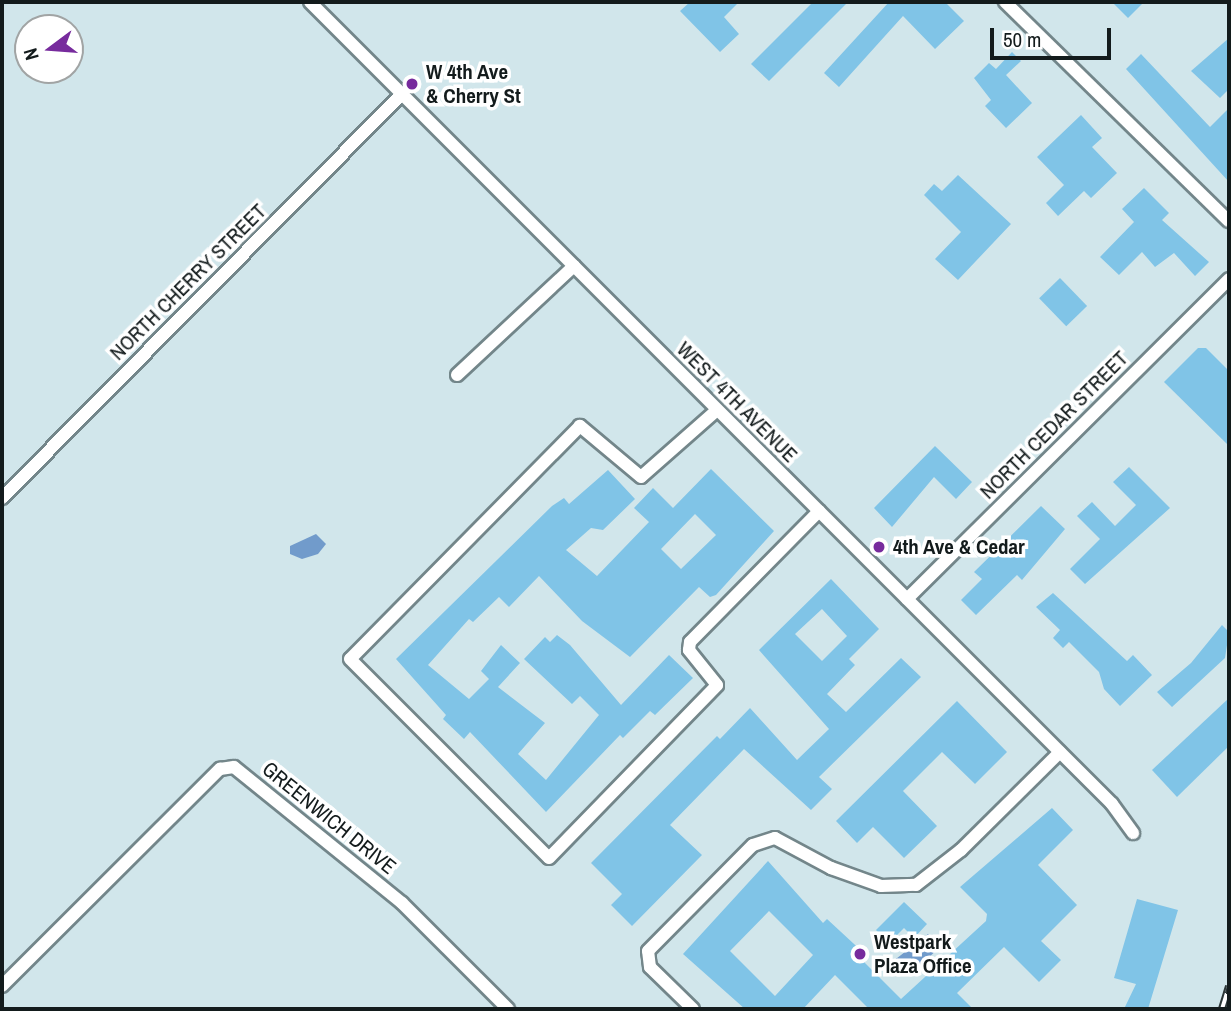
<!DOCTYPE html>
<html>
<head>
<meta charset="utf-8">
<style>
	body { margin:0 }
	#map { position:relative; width:1231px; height:1011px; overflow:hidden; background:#d1e6eb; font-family:"Archivo Narrow",sans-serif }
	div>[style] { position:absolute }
	.water>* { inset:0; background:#719bcb }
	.building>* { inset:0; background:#80c4e7; transform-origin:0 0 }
	.roads { filter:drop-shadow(2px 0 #73868a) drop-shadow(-2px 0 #73868a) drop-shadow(0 2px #73868a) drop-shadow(0 -2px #73868a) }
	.street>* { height:12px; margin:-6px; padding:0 6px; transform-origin:6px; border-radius:6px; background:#fff }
	.rail>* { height:8px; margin-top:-4px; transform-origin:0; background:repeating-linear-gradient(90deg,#fff 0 16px,#2c3637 0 32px); box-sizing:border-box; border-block:2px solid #2c3637 }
	.dots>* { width:19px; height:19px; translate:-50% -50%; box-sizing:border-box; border:4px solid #fff; border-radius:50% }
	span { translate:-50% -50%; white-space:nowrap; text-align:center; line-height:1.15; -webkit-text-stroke:7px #fff; paint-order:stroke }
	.poi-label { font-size:21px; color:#131b1c; font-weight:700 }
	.left { translate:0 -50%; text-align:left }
	.street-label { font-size:21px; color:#131b1c }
	.frame { position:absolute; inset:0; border:4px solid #131b1c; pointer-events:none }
	.north { position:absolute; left:14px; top:14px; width:70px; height:70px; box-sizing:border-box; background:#fff; border:2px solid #a1a4a4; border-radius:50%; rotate:254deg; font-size:19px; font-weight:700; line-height:28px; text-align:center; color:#131b1c }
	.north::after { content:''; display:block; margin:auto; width:24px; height:32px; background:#772b9d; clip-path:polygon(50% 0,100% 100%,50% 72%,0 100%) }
	.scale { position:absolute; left:990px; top:28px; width:121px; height:32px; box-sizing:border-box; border:4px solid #131b1c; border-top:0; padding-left:9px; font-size:21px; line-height:24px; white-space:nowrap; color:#131b1c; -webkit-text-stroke:5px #fff; paint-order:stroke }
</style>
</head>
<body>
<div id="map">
	<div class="water">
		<div style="clip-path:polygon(316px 534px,326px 544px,318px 554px,302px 559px,290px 554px,290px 546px)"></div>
		<div style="clip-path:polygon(928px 934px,940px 947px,913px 972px,907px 965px,895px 972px,892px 962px)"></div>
	</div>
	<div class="building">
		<div style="clip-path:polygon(690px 2px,739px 2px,724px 17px,739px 34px,720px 52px,680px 11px)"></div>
		<div style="clip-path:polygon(813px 2px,848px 2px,769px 81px,751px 64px)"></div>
		<div style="clip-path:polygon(889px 2px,945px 2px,964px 21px,935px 49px,903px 16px,839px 87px,824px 73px)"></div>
		<div style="clip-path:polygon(1112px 2px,1144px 2px,1128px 18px)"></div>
		<div style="clip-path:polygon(1229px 38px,1229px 89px,1220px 98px,1191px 71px)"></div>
		<div style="clip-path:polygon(1012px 52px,1021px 61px,1006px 75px,1032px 103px,1006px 128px,985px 106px,991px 100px,974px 78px,989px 63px,996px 69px)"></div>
		<div style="clip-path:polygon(1141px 54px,1210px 127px,1229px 108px,1229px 182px,1126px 69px)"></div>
		<div style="clip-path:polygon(1081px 115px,1102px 138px,1092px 147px,1117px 173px,1091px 198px,1084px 191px,1058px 216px,1046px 203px,1064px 185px,1037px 157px)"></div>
		<div style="clip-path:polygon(958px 175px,1011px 224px,958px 280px,935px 259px,961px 232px,924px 195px,934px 184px,942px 191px)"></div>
		<div style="clip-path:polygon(1144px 188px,1169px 213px,1162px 220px,1209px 262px,1195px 276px,1174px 253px,1155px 267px,1142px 252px,1119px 275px,1100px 257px,1134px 222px,1122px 209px)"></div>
		<div style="left:1060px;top:278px;width:39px;height:29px;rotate:46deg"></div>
		<div style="clip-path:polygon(1198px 348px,1206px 348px,1229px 371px,1229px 446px,1164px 382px)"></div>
		<div style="clip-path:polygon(935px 446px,972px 482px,956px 499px,934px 477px,892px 527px,874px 508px)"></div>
		<div style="clip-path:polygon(1129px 467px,1170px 508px,1085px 584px,1070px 569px,1100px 539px,1077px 516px,1092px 502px,1115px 526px,1136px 505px,1113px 482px)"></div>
		<div style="clip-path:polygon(evenodd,711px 469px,774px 531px,716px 595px,710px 597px,699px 587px,630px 657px,582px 621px,539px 576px,509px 607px,499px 597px,473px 622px,469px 619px,428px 665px,469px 699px,489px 679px,481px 671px,501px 645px,520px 663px,498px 687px,545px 723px,518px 754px,546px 780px,599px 715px,580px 696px,572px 704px,524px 659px,545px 637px,550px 642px,557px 635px,570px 645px,621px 705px,669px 655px,693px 678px,655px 715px,650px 711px,623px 738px,620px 735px,546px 812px,470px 732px,464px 739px,443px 719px,446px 715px,396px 659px,552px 506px,564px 498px,569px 504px,608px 470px,635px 499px,603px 530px,591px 528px,566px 550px,597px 576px,649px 522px,634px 508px,653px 488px,673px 508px,711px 469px,695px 514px,716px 535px,681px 569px,661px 549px,695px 514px)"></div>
		<div style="clip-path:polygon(1041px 506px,1065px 529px,1022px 580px,1017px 575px,976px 615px,961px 600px,982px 579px,974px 572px)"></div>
		<div style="clip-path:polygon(evenodd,831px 579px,879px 629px,849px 659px,855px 665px,827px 694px,846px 712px,901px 658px,921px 677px,819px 777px,832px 789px,811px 810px,744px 749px,670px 825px,702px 855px,632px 926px,611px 905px,622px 894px,591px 863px,717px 736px,720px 739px,750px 708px,797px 760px,829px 729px,759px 650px,831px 579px,822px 609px,847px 636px,822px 661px,795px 634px,822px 609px)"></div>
		<div style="clip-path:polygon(1053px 593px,1127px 661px,1133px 655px,1152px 675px,1120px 706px,1104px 689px,1099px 672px,1069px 642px,1063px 648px,1053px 638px,1060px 630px,1036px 607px)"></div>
		<div style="clip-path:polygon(1222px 625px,1229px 632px,1225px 658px,1172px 707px,1157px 692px,1191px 663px)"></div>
		<div style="clip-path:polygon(1229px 698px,1229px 746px,1177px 797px,1152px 770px)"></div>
		<div style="clip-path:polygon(957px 701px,1007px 752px,975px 784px,942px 752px,903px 791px,937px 826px,904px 858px,873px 827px,857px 843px,836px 821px)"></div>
		<div style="clip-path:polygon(evenodd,1052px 808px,1073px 830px,1038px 865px,1077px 905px,1041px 941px,1061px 960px,1039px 982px,1004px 947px,957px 993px,973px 1009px,869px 1009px,835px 975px,803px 1009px,745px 1009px,683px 954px,768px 861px,823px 923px,827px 919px,867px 956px,862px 960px,901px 999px,986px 921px,987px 914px,960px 887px,1052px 808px,769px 911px,813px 955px,775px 996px,730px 951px,769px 911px)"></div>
		<div style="clip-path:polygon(1137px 899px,1178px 910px,1148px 1009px,1124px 1009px,1136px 984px,1114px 978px)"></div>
		<div style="clip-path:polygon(904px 902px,927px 924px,914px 938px,904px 928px,889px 943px,876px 930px)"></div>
	</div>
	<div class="roads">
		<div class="street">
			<div style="left:310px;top:2px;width:1134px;rotate:45deg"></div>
			<div style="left:1112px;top:804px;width:36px;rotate:54deg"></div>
			<div style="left:1005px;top:2px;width:313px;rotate:44.4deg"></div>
			<div style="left:457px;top:375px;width:160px;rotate:-43deg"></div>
			<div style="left:717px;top:410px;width:101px;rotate:138.6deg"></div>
			<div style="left:641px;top:477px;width:80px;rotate:-140.1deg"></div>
			<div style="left:580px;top:426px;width:327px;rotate:134.6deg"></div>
			<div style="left:350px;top:659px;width:281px;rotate:45deg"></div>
			<div style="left:549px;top:858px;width:241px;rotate:-45.8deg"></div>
			<div style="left:717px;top:685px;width:45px;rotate:-128.7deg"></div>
			<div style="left:689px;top:650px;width:8px;rotate:-83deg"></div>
			<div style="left:690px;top:642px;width:184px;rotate:-45.4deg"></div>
			<div style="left:2px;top:498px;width:569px;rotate:-45.29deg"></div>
			<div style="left:907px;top:599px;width:454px;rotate:-44.8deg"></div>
			<div style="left:2px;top:986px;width:308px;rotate:-44.9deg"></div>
			<div style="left:220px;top:769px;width:14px;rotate:-8deg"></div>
			<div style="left:234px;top:767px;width:216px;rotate:39deg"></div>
			<div style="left:402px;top:903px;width:150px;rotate:45deg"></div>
			<div style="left:693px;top:1009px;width:60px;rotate:-135.7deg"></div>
			<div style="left:650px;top:967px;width:16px;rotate:-97deg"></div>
			<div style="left:648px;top:951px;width:149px;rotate:-45.3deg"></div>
			<div style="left:753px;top:845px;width:23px;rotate:-18deg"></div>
			<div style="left:775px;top:838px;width:64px;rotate:28.2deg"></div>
			<div style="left:831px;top:868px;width:53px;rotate:19.8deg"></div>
			<div style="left:881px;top:886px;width:35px;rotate:-2deg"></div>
			<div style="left:916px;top:885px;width:57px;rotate:-37.9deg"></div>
			<div style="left:961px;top:850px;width:139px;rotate:-44.7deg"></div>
		</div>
	</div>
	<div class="rail">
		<div style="left:1222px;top:1009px;width:24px;rotate:-73deg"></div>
	</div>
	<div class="dots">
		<div style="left:412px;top:84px;background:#772b9d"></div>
		<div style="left:879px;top:547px;background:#772b9d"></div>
		<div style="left:860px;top:954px;background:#772b9d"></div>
	</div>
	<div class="poi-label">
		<span class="left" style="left:426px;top:84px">W 4th Ave<br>&amp; Cherry St</span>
		<span class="left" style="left:893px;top:547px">4th Ave &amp; Cedar</span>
		<span class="left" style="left:874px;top:954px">Westpark<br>Plaza Office</span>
	</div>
	<div class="street-label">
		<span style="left:188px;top:282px;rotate:-45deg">NORTH CHERRY STREET</span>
		<span style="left:737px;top:402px;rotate:45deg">WEST 4TH AVENUE</span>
		<span style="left:1054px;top:425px;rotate:-45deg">NORTH CEDAR STREET</span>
		<span style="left:329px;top:818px;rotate:39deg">GREENWICH DRIVE</span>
	</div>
	<div class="frame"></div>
	<div class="north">N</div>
	<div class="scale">50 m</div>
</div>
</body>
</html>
